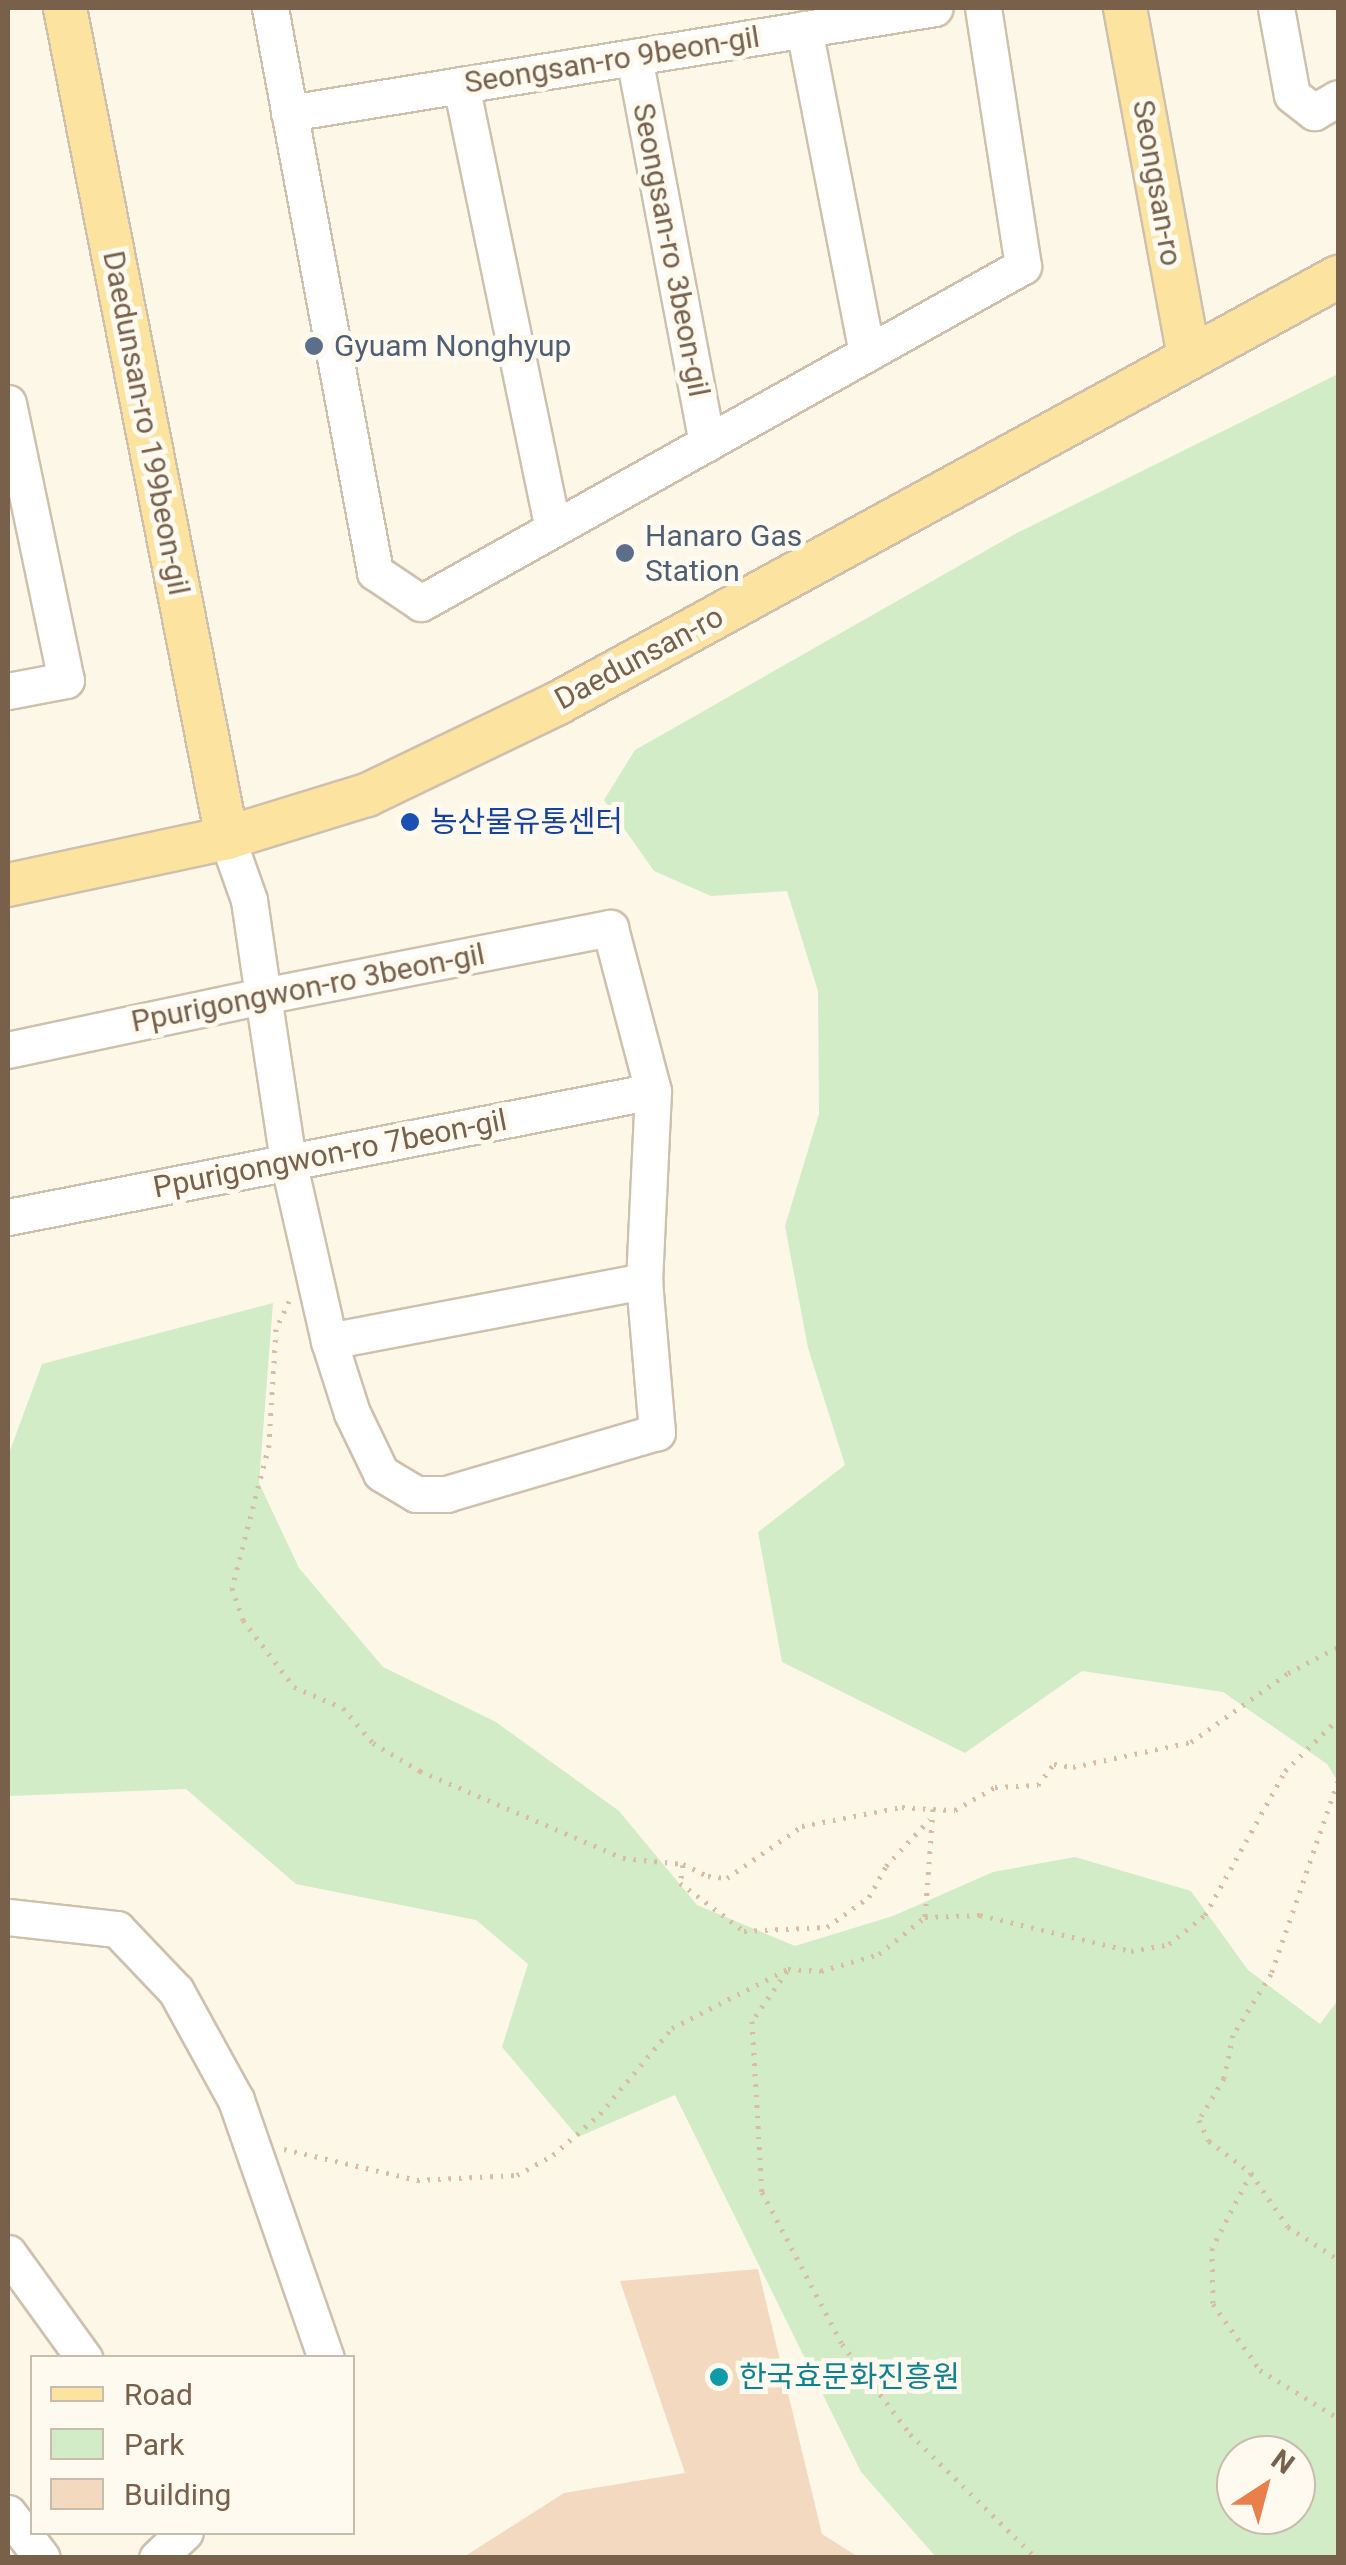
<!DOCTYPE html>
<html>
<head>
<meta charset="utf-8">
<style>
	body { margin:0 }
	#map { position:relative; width:1346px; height:2565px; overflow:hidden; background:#fdf7e8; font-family:Roboto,"Noto Sans KR",sans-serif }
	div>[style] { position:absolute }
	.green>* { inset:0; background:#d1ecc6 }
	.building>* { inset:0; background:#f3d9bf }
	.path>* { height:5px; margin-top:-2.5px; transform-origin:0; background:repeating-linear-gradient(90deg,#d9bda2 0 2.5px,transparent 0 10.5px) }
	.roads { filter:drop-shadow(2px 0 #cfc0ad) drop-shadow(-2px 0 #cfc0ad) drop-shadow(0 2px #cfc0ad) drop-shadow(0 -2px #cfc0ad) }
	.minor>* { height:35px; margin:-17.5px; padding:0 17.5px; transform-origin:17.5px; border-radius:17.5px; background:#fff }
	.major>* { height:42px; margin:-21px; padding:0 21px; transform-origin:21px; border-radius:21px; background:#fce4a0 }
	.dots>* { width:28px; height:28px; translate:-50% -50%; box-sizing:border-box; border:5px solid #fffaef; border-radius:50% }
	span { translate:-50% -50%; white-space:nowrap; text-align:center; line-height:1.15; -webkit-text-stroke:10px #fffaef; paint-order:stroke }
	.street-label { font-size:30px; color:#78604b }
	.service-label { font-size:30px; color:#4e5e75 }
	.left { translate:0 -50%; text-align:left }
	.transit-label { font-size:30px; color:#164399 }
	.culture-label { font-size:30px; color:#0d838f }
	.frame { position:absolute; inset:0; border:10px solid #78604b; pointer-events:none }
	.legend { position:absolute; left:30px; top:2355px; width:325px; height:180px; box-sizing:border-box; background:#fffaef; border:2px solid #c9bcad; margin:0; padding:12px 18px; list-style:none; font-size:30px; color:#78604b }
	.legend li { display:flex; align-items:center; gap:20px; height:50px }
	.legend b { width:50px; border:2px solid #c9bcad }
	.north { position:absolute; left:1216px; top:2435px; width:100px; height:100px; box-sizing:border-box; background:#fffaef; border:2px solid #c9bcad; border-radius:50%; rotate:36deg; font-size:28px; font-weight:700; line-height:40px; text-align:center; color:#78604b }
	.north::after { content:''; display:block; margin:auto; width:35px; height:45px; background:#e97f4b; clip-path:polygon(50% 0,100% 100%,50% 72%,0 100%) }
</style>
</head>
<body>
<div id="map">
	<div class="green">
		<div style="clip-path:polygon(1338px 374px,1338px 1782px,1327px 1764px,1223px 1692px,1082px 1671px,965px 1753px,782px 1662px,758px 1532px,845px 1465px,808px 1348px,785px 1226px,819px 1114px,818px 991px,787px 891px,711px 896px,654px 871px,604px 800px,635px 750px,1015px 534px)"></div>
		<div style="clip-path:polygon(evenodd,273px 1303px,259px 1483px,299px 1568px,383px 1667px,496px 1722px,619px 1811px,697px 1905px,795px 1946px,893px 1916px,993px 1872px,1075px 1857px,1191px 1891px,1248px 1970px,1320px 2024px,1338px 2000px,1338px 2557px,936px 2557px,861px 2472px,675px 2095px,578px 2137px,502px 2047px,528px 1964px,476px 1920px,296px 1884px,186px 1789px,8px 1796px,8px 1456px,42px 1364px,273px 1303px,1236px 2455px,1296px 2455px,1296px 2515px,1236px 2515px,1236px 2455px)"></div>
	</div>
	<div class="building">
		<div style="clip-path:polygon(758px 2269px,822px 2534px,860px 2558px,462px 2558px,564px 2493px,685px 2473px,620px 2281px)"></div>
	</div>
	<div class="path">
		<div style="left:289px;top:1301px;width:31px;rotate:115deg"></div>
		<div style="left:276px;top:1329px;width:116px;rotate:93.5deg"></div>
		<div style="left:269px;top:1445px;width:148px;rotate:104.5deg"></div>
		<div style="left:232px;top:1588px;width:34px;rotate:71deg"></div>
		<div style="left:243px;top:1620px;width:84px;rotate:52.7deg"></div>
		<div style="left:294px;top:1687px;width:53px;rotate:23.2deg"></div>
		<div style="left:343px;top:1708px;width:46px;rotate:49.4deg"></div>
		<div style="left:373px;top:1743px;width:55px;rotate:30.8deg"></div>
		<div style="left:420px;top:1771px;width:221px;rotate:23.2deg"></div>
		<div style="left:623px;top:1858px;width:60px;rotate:5.7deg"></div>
		<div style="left:683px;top:1864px;width:28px;rotate:26deg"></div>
		<div style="left:708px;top:1876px;width:19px;rotate:6deg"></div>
		<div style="left:727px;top:1878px;width:91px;rotate:-34.7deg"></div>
		<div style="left:802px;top:1826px;width:102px;rotate:-10.8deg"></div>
		<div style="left:902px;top:1807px;width:31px;rotate:4deg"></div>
		<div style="left:933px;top:1809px;width:108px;rotate:94.2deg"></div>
		<div style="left:1338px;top:1781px;width:204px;rotate:109.1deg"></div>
		<div style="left:1271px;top:1974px;width:72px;rotate:121.9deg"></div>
		<div style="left:1233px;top:2035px;width:44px;rotate:101.8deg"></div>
		<div style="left:1224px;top:2078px;width:49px;rotate:120.8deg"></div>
		<div style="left:1199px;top:2120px;width:23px;rotate:65deg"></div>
		<div style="left:1209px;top:2141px;width:53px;rotate:37.3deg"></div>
		<div style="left:1251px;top:2173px;width:65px;rotate:55.6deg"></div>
		<div style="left:1288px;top:2227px;width:59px;rotate:32.6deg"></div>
		<div style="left:933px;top:1809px;width:22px;rotate:3deg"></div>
		<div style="left:955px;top:1810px;width:46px;rotate:-29.9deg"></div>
		<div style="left:995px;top:1787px;width:43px;rotate:-2.7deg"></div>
		<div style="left:1038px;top:1785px;width:26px;rotate:-53deg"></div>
		<div style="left:1054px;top:1764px;width:19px;rotate:9deg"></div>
		<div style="left:1073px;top:1767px;width:121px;rotate:-12deg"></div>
		<div style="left:1191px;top:1742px;width:119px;rotate:-35.4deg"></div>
		<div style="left:1288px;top:1673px;width:56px;rotate:-27.5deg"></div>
		<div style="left:683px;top:1865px;width:18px;rotate:99deg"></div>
		<div style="left:680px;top:1883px;width:80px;rotate:36.9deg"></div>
		<div style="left:744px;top:1931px;width:83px;rotate:-2.8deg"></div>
		<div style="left:827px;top:1927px;width:52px;rotate:-35.5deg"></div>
		<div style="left:869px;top:1897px;width:35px;rotate:-61deg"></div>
		<div style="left:886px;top:1866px;width:64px;rotate:-46.9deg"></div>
		<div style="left:787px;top:1971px;width:61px;rotate:125deg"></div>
		<div style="left:752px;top:2021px;width:171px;rotate:86.7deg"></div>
		<div style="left:762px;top:2192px;width:172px;rotate:62.2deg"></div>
		<div style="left:842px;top:2344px;width:113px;rotate:52.9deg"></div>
		<div style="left:910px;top:2434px;width:177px;rotate:44.5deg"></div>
		<div style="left:284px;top:2149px;width:137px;rotate:13.1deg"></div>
		<div style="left:417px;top:2180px;width:100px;rotate:-2.9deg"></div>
		<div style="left:517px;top:2175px;width:41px;rotate:-29.1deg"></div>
		<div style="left:553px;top:2155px;width:62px;rotate:-41.1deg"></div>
		<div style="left:600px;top:2114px;width:112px;rotate:-50.1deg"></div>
		<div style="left:672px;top:2028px;width:130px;rotate:-27deg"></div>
		<div style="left:788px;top:1969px;width:33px;rotate:3deg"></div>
		<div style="left:821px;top:1971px;width:60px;rotate:-16.3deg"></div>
		<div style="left:879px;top:1954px;width:59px;rotate:-38.8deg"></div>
		<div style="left:925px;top:1917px;width:55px;rotate:-2.1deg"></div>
		<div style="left:980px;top:1915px;width:155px;rotate:13.4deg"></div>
		<div style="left:1131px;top:1951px;width:39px;rotate:-10deg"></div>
		<div style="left:1169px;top:1944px;width:46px;rotate:-38.9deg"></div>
		<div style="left:1205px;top:1915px;width:165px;rotate:-60.9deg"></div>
		<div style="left:1285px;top:1771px;width:74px;rotate:-44.5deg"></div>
		<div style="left:1251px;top:2173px;width:85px;rotate:117.5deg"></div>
		<div style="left:1212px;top:2248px;width:56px;rotate:89deg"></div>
		<div style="left:1213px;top:2304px;width:81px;rotate:54.5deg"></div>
		<div style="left:1260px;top:2370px;width:92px;rotate:31.6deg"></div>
	</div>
	<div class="roads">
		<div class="minor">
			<div style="left:270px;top:8px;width:574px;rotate:79.45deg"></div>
			<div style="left:375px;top:572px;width:55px;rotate:34deg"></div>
			<div style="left:421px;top:603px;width:690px;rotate:-29.24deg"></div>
			<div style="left:1023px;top:266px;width:261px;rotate:-98.8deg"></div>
			<div style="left:1276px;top:8px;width:88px;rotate:79.6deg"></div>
			<div style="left:1292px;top:95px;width:28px;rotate:38deg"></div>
			<div style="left:1314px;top:112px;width:28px;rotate:-30deg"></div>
			<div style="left:804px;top:29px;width:330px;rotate:79deg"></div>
			<div style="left:634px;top:57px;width:393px;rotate:79.3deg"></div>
			<div style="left:461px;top:85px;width:453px;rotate:78.3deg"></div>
			<div style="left:289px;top:113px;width:654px;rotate:-9.23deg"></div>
			<div style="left:8px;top:403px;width:283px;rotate:78.2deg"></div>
			<div style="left:66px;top:680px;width:59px;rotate:169.3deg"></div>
			<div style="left:8px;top:1050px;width:261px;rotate:-12deg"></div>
			<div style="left:263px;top:996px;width:354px;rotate:-11.1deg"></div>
			<div style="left:610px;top:928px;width:169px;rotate:75.2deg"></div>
			<div style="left:653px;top:1091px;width:190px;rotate:92.7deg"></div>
			<div style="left:644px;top:1281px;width:152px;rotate:85.1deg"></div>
			<div style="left:657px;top:1432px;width:219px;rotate:163.6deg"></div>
			<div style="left:447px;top:1494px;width:31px;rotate:180deg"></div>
			<div style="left:416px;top:1494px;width:41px;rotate:-149deg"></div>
			<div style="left:381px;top:1473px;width:67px;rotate:-115.8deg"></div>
			<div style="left:352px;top:1413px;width:76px;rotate:-107.7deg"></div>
			<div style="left:329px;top:1341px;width:185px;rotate:-102.8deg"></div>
			<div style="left:288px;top:1161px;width:167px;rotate:-98.6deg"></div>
			<div style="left:263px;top:996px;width:97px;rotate:-98.3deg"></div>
			<div style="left:249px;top:900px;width:66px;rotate:-109.5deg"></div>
			<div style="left:8px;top:1217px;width:657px;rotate:-11.05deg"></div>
			<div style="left:329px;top:1341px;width:321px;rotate:-10.8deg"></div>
			<div style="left:8px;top:1917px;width:110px;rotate:6.3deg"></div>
			<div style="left:117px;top:1929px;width:86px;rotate:46.4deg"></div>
			<div style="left:176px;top:1991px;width:124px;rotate:61.2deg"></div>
			<div style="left:236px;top:2100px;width:273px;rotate:70.8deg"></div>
			<div style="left:8px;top:2253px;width:130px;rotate:54.1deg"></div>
			<div style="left:8px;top:2513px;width:56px;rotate:52.9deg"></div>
			<div style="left:157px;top:2558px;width:38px;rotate:-43deg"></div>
		</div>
		<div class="major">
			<div style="left:65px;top:8px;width:846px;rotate:78.96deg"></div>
			<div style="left:1125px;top:8px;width:356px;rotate:79.6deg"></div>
			<div style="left:8px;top:885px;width:224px;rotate:-12.1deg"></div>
			<div style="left:227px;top:838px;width:146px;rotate:-17.1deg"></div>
			<div style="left:367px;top:795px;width:212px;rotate:-25.7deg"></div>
			<div style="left:558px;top:703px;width:889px;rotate:-28.64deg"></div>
		</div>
	</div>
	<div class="dots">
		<div style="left:314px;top:346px;background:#5c6f8a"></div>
		<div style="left:625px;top:553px;background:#5c6f8a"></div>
		<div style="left:410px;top:822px;background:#1a4fb4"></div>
		<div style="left:719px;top:2377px;background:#0f9aa8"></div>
	</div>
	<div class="street-label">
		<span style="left:612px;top:60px;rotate:-9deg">Seongsan-ro 9beon-gil</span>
		<span style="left:1157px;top:183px;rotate:80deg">Seongsan-ro</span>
		<span style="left:671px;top:250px;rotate:79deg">Seongsan-ro 3beon-gil</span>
		<span style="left:146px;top:423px;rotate:79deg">Daedunsan-ro 199beon-gil</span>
		<span style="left:639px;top:658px;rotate:-28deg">Daedunsan-ro</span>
		<span style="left:308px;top:988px;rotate:-11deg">Ppurigongwon-ro 3beon-gil</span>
		<span style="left:330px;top:1154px;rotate:-11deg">Ppurigongwon-ro 7beon-gil</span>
	</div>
	<div class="service-label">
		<span class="left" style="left:334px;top:346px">Gyuam Nonghyup</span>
		<span class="left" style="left:645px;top:553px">Hanaro Gas<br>Station</span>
	</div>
	<div class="transit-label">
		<span class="left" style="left:430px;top:822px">농산물유통센터</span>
	</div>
	<div class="culture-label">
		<span class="left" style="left:739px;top:2377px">한국효문화진흥원</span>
	</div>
	<div class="frame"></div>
	<ul class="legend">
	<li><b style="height:12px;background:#fce4a0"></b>Road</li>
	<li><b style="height:28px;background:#d1ecc6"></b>Park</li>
	<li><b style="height:28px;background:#f3d9bf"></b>Building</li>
	</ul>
	<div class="north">N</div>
</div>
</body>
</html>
